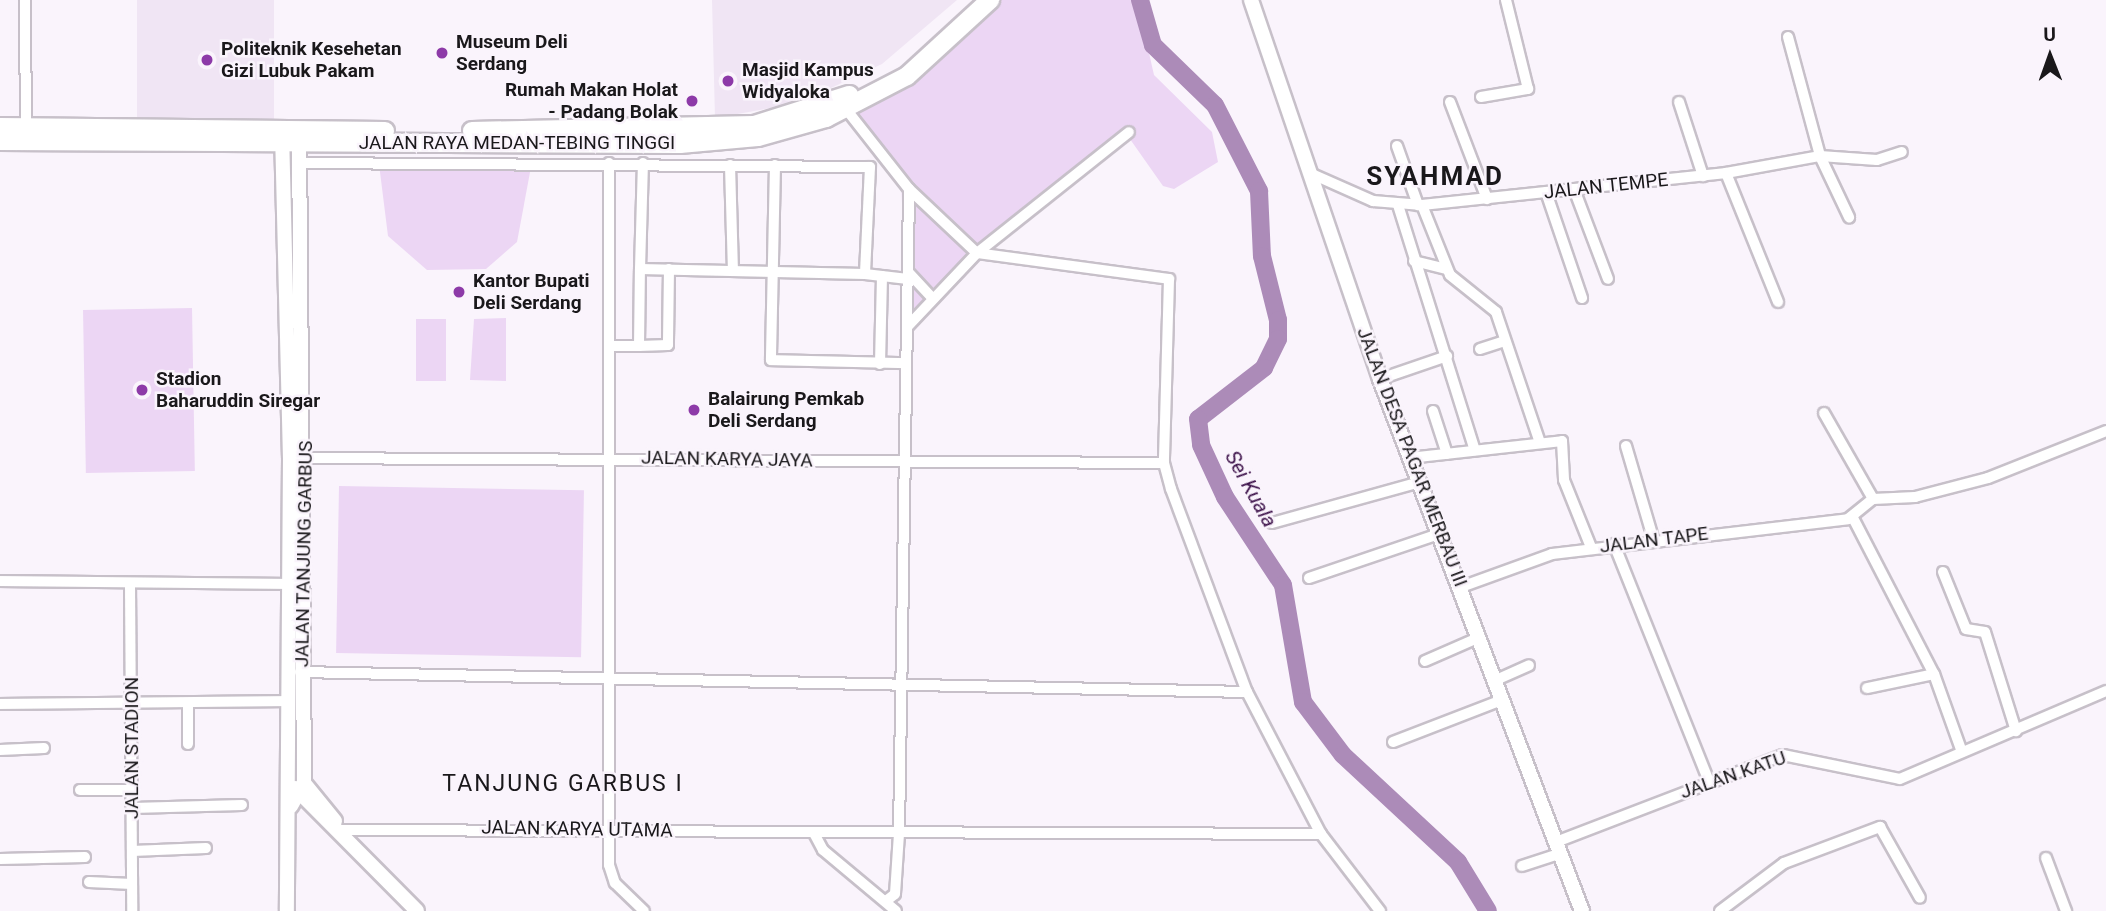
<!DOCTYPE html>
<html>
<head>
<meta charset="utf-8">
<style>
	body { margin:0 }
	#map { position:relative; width:2106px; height:911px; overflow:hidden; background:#faf4fc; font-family:Roboto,sans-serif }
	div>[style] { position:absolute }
	.built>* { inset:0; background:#f0e5f4; transform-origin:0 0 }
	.green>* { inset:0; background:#ecd6f4; transform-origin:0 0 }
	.river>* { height:18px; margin:-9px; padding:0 9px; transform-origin:9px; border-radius:9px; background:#ac8bb8 }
	.roads { filter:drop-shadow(2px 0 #c7c0c9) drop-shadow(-2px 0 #c7c0c9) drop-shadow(0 2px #c7c0c9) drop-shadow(0 -2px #c7c0c9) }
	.street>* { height:10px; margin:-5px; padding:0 5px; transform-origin:5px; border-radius:5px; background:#fff }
	.secondary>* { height:14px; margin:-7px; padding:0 7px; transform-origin:7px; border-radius:7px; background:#fff }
	.highway>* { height:18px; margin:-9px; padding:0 9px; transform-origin:9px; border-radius:9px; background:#fff }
	.dots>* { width:19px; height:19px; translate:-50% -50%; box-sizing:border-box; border:4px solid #faf4fc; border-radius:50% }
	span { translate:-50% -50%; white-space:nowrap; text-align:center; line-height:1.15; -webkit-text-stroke:5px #faf4fc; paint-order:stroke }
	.poi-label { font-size:19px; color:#1a181b; font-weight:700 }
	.left { translate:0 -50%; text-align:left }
	.right { translate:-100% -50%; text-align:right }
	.street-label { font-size:19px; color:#1a181b }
	.water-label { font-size:21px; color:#3f144c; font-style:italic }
	.quarter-label { font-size:23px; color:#1a181b; letter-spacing:2px }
	.district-label { font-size:26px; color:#1a181b; font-weight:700; letter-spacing:2px }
	.north { position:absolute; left:2015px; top:21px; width:70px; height:70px; -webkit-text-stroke:5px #faf4fc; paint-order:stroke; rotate:359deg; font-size:19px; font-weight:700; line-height:28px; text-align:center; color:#1a181b }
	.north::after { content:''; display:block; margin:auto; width:24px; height:32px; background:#1a181b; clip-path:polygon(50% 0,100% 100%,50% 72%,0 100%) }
</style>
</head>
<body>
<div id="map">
	<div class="built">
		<div style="left:137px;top:0;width:137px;height:121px"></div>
		<div style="clip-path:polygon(712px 0,957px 0,882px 64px,799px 103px,715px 118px)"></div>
	</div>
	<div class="green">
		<div style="clip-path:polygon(995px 0,1137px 0,1154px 75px,1212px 132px,1218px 162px,1174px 189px,1163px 186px,1125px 132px,978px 249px,906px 323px,901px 174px,851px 110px)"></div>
		<div style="clip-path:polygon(379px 164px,531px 167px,517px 242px,486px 269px,427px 270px,388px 236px)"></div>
		<div style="left:192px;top:308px;width:163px;height:109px;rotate:89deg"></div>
		<div style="clip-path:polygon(506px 318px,506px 381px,470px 380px,474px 319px)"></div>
		<div style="left:416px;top:319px;width:30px;height:62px"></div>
		<div style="left:339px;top:486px;width:245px;height:167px;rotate:1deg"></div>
	</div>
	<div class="river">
		<div style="left:1140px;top:0;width:47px;rotate:73.9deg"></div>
		<div style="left:1153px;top:45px;width:86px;rotate:44.1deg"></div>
		<div style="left:1215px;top:105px;width:97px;rotate:62.9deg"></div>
		<div style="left:1259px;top:191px;width:65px;rotate:87.4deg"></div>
		<div style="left:1262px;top:256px;width:66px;rotate:76deg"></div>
		<div style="left:1278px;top:320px;width:19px;rotate:90deg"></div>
		<div style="left:1278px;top:339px;width:32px;rotate:116deg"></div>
		<div style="left:1264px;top:368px;width:83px;rotate:142.3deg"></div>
		<div style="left:1198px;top:419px;width:26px;rotate:83deg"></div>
		<div style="left:1201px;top:445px;width:57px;rotate:65.2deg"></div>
		<div style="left:1225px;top:497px;width:105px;rotate:56.6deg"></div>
		<div style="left:1283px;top:585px;width:119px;rotate:80.3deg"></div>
		<div style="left:1303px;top:702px;width:66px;rotate:53deg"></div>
		<div style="left:1343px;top:755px;width:157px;rotate:42.9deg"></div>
		<div style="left:1458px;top:862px;width:57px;rotate:58.5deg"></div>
	</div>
	<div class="roads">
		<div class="street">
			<div style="left:25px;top:0;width:128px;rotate:89.6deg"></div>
			<div style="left:1788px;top:37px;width:123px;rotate:74.9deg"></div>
			<div style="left:1820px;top:156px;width:68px;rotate:64.6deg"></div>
			<div style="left:1481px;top:97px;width:48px;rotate:-9.7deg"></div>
			<div style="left:1528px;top:89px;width:92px;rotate:-103.9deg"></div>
			<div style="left:1450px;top:102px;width:104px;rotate:69.1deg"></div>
			<div style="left:1679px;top:102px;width:78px;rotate:72deg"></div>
			<div style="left:846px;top:109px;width:102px;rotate:51.8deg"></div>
			<div style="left:909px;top:189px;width:93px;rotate:43.3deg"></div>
			<div style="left:977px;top:253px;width:194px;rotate:7.7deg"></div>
			<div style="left:1169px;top:279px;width:184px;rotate:91.6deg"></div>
			<div style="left:1164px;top:463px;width:27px;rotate:75deg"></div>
			<div style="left:1171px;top:489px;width:217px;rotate:69.5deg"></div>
			<div style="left:1247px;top:692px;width:160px;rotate:62.5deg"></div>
			<div style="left:1321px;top:834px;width:97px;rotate:52.5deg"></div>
			<div style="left:1397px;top:146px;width:63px;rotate:70.4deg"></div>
			<div style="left:300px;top:163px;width:570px;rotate:0.4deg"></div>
			<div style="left:870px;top:167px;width:107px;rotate:92.7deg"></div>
			<div style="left:609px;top:163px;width:702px;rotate:90deg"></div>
			<div style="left:609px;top:865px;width:19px;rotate:72deg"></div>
			<div style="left:615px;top:883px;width:40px;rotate:44deg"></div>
			<div style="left:730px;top:165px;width:106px;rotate:88.4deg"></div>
			<div style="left:775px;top:165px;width:195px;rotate:91.2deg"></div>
			<div style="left:771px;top:360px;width:133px;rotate:1.3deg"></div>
			<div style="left:1726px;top:173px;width:139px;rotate:68deg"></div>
			<div style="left:1312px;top:174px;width:67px;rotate:23.9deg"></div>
			<div style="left:1373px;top:201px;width:49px;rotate:4.7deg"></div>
			<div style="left:1422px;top:205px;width:306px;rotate:-6deg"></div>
			<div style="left:1726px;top:173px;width:96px;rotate:-10.3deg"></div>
			<div style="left:1820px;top:156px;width:57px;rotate:4deg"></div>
			<div style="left:1877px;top:160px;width:26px;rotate:-18deg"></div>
			<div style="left:1574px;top:189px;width:96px;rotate:69.3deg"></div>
			<div style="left:1546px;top:192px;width:112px;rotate:71.2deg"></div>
			<div style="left:1398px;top:205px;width:257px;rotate:72.6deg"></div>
			<div style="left:1422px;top:205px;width:75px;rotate:68.2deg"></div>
			<div style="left:1450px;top:275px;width:59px;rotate:38.8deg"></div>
			<div style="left:1496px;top:312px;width:138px;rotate:71.4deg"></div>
			<div style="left:1414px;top:261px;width:34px;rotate:14deg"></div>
			<div style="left:640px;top:269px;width:106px;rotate:-88.4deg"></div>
			<div style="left:669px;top:269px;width:76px;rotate:90.8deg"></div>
			<div style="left:668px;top:345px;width:29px;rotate:178deg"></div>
			<div style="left:639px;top:346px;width:77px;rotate:-89.3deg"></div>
			<div style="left:640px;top:269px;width:225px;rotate:1.3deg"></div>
			<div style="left:865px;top:274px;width:43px;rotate:6.6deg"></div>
			<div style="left:909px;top:273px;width:34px;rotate:47deg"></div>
			<div style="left:908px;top:326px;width:100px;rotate:-46.6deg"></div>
			<div style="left:977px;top:253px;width:194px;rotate:-38.5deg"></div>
			<div style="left:612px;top:346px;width:27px"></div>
			<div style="left:1480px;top:349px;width:26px;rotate:-18deg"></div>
			<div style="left:880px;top:364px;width:88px;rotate:-88.7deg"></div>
			<div style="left:1380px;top:379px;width:71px;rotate:-18.9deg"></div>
			<div style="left:1433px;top:411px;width:45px;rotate:72deg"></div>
			<div style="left:1824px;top:413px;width:99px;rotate:60.3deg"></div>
			<div style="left:1626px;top:446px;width:96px;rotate:73.6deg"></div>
			<div style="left:297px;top:458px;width:867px;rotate:0.33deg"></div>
			<div style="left:1409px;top:458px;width:154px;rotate:-6.3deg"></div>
			<div style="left:1562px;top:441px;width:39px;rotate:87deg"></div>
			<div style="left:1564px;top:480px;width:72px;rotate:68.1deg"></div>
			<div style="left:1853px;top:518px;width:176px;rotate:62.6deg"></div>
			<div style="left:1934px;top:674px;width:83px;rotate:70.3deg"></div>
			<div style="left:1272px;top:523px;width:154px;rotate:-15.5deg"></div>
			<div style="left:1614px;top:544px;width:256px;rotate:68.2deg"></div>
			<div style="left:1943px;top:572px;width:61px;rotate:68deg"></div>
			<div style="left:1966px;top:629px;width:19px;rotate:9deg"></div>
			<div style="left:1985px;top:632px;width:104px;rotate:72.6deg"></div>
			<div style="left:1309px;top:578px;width:137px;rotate:-18.7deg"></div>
			<div style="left:0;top:581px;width:288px;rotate:0.6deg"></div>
			<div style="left:130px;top:585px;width:326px;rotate:89.6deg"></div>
			<div style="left:1461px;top:587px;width:97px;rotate:-19.9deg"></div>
			<div style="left:1552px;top:554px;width:298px;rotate:-6.7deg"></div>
			<div style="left:1848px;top:519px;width:32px;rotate:-39deg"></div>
			<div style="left:1873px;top:499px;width:42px;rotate:-2.7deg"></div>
			<div style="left:1915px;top:497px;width:75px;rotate:-14.6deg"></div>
			<div style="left:1988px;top:478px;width:127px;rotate:-21.7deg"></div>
			<div style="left:1425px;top:661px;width:60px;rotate:-23.6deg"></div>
			<div style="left:300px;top:672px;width:947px;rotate:1.21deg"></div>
			<div style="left:1496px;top:680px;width:36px;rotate:-24deg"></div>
			<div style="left:1867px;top:688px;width:68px;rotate:-11.8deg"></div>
			<div style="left:0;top:704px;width:288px;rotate:-0.6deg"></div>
			<div style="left:1393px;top:742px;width:117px;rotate:-21.1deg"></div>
			<div style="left:188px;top:744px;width:41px;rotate:-90deg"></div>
			<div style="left:0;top:750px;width:44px;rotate:-2.6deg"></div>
			<div style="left:80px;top:790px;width:51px"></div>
			<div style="left:132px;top:808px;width:110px;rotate:-1.6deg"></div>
			<div style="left:339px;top:830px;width:982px;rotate:0.23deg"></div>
			<div style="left:815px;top:835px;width:17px;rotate:62deg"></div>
			<div style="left:823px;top:850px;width:95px;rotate:39.9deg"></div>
			<div style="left:1556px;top:842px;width:243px;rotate:-21deg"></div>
			<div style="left:1783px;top:755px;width:119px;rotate:11.6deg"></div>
			<div style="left:1900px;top:779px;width:224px;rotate:-23.1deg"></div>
			<div style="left:132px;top:851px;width:74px;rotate:-2.3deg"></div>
			<div style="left:2046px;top:858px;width:57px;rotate:69.3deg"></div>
			<div style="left:0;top:859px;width:85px;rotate:-1.3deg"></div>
			<div style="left:1522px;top:866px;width:40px;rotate:-18deg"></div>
			<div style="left:89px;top:882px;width:43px;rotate:2.7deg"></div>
			<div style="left:886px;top:901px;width:11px;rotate:-38deg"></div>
			<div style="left:895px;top:894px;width:60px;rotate:-86.2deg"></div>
			<div style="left:899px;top:834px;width:645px;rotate:-89.11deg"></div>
			<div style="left:1720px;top:911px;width:80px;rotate:-36.9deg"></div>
			<div style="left:1784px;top:863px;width:103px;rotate:-20.6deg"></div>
			<div style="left:1880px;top:827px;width:81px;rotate:60.6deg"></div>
		</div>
		<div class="secondary">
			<div style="left:1251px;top:0;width:400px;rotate:71.2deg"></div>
			<div style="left:1380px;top:379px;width:569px;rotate:69.21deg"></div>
			<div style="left:282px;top:132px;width:327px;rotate:88.6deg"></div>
			<div style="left:290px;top:459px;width:452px;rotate:90.4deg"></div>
			<div style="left:304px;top:783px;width:49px;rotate:50.8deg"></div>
			<div style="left:295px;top:788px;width:173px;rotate:45.2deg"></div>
			<div style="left:291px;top:806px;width:26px;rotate:-61deg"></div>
			<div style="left:304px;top:783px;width:650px;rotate:-90.44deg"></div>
		</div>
		<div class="highway">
			<div style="left:0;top:127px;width:385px;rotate:0.6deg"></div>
			<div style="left:472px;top:131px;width:282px;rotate:-1.2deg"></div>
			<div style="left:754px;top:125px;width:100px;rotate:-17.5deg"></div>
			<div style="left:0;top:141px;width:680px;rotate:0.25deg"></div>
			<div style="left:680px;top:144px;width:78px;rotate:-5.1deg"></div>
			<div style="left:758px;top:137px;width:71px;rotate:-15.6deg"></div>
			<div style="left:826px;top:118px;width:91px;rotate:-27.4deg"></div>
			<div style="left:907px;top:76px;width:113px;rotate:-42.5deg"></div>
		</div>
	</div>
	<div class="dots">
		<div style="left:442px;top:53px;background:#8d3aa8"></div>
		<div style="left:207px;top:60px;background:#8d3aa8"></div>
		<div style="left:728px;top:81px;background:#8d3aa8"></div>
		<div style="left:692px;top:101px;background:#8d3aa8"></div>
		<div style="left:459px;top:292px;background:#8d3aa8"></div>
		<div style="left:142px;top:390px;background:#8d3aa8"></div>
		<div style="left:694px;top:410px;background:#8d3aa8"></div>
	</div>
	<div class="poi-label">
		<span class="left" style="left:456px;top:53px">Museum Deli<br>Serdang</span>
		<span class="left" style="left:221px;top:60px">Politeknik Kesehetan<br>Gizi Lubuk Pakam</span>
		<span class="left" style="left:742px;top:81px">Masjid Kampus<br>Widyaloka</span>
		<span class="right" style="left:678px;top:101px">Rumah Makan Holat<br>- Padang Bolak</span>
		<span class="left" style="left:473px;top:292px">Kantor Bupati<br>Deli Serdang</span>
		<span class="left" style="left:156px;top:390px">Stadion<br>Baharuddin Siregar</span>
		<span class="left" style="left:708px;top:410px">Balairung Pemkab<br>Deli Serdang</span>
	</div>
	<div class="street-label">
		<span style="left:517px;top:143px">JALAN RAYA MEDAN-TEBING TINGGI</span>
		<span style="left:1606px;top:186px;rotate:-6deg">JALAN TEMPE</span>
		<span style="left:1412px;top:457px;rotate:69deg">JALAN DESA PAGAR MERBAU III</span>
		<span style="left:727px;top:459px;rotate:1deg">JALAN KARYA JAYA</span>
		<span style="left:1654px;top:540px;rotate:-7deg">JALAN TAPE</span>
		<span style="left:304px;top:554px;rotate:-89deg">JALAN TANJUNG GARBUS</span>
		<span style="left:132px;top:748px;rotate:-90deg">JALAN STADION</span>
		<span style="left:1733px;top:775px;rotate:-19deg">JALAN KATU</span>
		<span style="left:577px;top:829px;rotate:1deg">JALAN KARYA UTAMA</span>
	</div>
	<div class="water-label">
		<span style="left:1251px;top:489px;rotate:61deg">Sei Kuala</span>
	</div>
	<div class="quarter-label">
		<span style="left:563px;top:784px">TANJUNG GARBUS I</span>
	</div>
	<div class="district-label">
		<span style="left:1435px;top:177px">SYAHMAD</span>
	</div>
	<div class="north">U</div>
</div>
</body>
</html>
